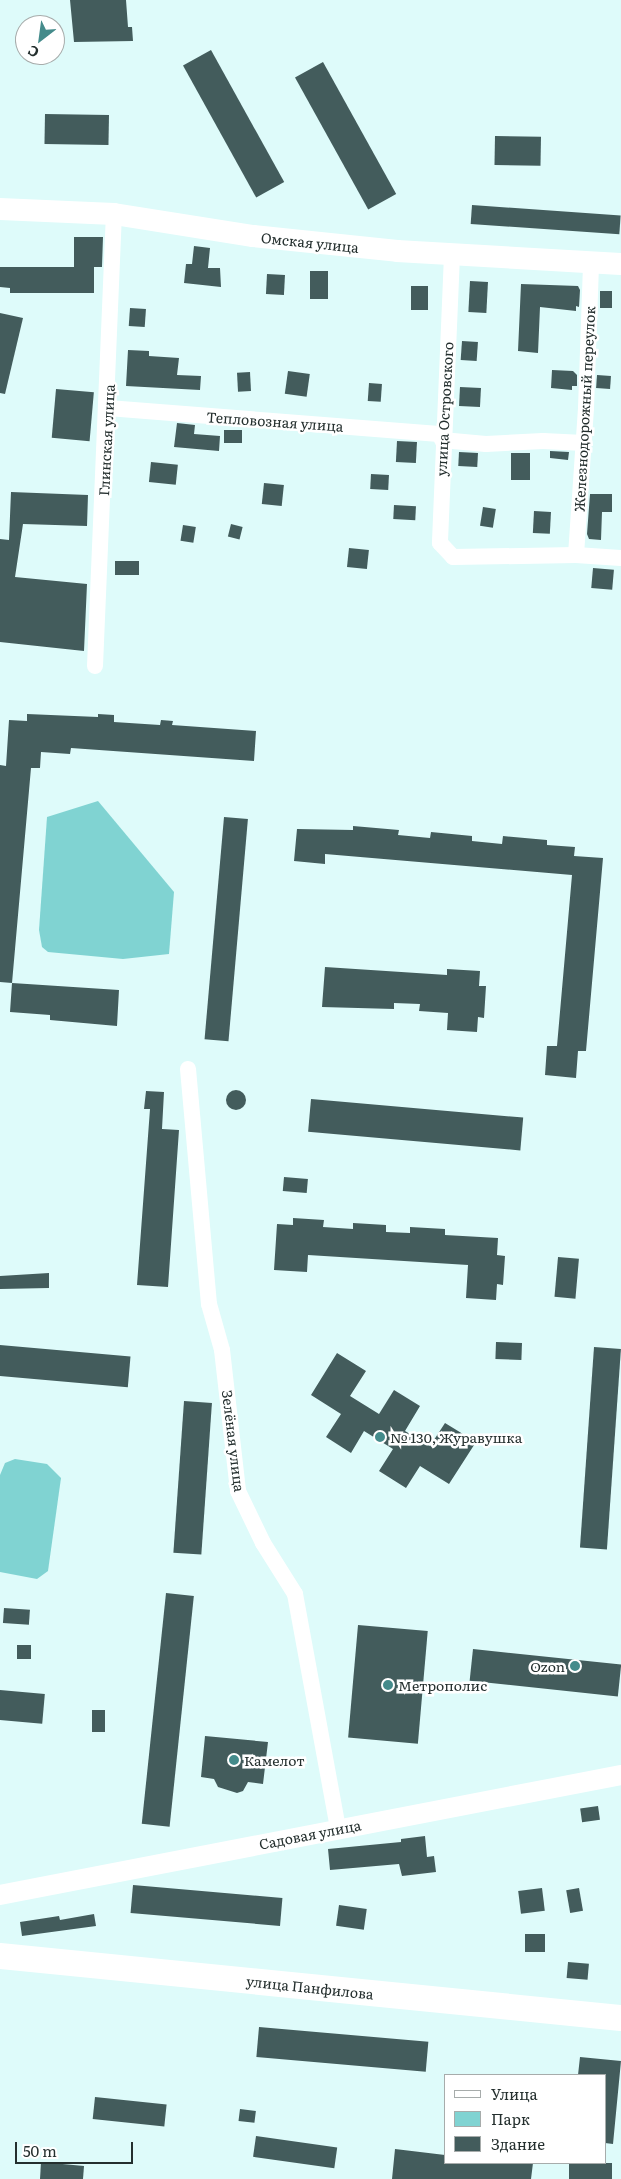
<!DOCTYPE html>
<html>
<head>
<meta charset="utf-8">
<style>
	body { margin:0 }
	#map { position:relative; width:621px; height:2179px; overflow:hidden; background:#defbfa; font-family:Literata,serif }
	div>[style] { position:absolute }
	.green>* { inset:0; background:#80d3d2 }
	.building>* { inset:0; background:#435c5c; transform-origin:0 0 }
	.round { border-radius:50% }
	.minor>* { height:16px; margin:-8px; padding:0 8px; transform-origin:8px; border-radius:8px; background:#fff }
	.tertiary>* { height:20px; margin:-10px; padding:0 10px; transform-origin:10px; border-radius:10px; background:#fff }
	.secondary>* { height:22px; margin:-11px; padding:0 11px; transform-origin:11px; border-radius:11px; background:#fff }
	.primary>* { height:26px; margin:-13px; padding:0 13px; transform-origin:13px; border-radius:13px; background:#fff }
	.dots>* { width:14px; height:14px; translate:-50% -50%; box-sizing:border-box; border:2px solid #fff; border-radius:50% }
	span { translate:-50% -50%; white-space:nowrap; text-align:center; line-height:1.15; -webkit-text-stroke:5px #fff; paint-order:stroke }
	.street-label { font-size:14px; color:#242f2e }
	.poi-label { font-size:14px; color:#242f2e }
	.left { translate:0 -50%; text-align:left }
	.right { translate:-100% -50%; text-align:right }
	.legend { position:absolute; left:444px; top:2074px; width:162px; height:90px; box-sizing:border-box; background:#fff; border:1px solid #a7acab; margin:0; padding:6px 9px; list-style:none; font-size:15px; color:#242f2e }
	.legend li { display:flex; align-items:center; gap:10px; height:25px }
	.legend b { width:25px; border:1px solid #a7acab }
	.north { position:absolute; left:15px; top:15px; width:50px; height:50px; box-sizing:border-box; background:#fff; border:1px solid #a7acab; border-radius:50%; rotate:210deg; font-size:14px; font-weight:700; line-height:20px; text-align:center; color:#242f2e }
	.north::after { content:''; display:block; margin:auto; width:18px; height:22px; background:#448b8b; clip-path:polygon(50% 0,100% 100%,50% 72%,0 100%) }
	.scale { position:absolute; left:15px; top:2142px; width:118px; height:22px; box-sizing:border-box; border:2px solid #242f2e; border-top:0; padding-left:6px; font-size:15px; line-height:18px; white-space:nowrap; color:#242f2e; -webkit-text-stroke:4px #fff; paint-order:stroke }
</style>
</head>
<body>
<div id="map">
	<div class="green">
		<div style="clip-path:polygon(98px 801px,174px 892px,169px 954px,123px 959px,48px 952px,42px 947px,39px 930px,47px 817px)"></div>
		<div style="clip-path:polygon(15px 1459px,47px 1464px,61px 1478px,48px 1571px,37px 1579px,0 1572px,0 1475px,5px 1463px)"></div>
	</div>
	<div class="building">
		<div style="clip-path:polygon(70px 0,126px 0,128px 27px,132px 27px,133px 41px,74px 42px)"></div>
		<div style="left:211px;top:50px;width:151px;height:32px;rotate:61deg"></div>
		<div style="left:323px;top:62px;width:151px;height:32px;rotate:61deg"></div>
		<div style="left:45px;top:114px;width:64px;height:30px;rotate:1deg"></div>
		<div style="left:495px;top:136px;width:46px;height:29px;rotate:1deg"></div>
		<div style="left:472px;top:205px;width:149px;height:19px;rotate:4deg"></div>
		<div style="clip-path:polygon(74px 237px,103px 237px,102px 267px,94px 267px,94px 293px,10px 293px,10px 288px,0 287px,0 267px,74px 267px)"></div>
		<div style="clip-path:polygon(194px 246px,210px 248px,208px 268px,220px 268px,221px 287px,184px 283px,186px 264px,192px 264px)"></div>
		<div style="left:310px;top:271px;width:18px;height:28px"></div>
		<div style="left:267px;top:274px;width:18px;height:20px;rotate:3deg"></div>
		<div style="left:470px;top:281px;width:18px;height:31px;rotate:3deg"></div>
		<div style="clip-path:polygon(521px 284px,578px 286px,580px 290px,579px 307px,576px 306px,576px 311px,540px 307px,538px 353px,518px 351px)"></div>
		<div style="left:428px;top:286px;width:24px;height:17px;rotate:90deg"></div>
		<div style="left:600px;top:291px;width:12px;height:17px"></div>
		<div style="left:130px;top:308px;width:16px;height:18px;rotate:4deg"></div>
		<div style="clip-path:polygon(0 313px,23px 318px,5px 394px,0 393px)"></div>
		<div style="left:462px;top:341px;width:16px;height:19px;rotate:4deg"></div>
		<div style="clip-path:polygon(128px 350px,149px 351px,149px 356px,179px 358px,177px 375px,201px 376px,200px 390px,126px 386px)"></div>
		<div style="clip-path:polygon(552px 370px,573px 371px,577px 375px,577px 386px,572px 386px,572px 390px,551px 388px)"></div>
		<div style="left:288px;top:371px;width:22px;height:23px;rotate:8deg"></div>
		<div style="left:250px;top:372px;width:19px;height:13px;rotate:87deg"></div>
		<div style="left:597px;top:375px;width:14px;height:13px;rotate:4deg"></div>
		<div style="left:369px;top:383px;width:13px;height:18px;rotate:4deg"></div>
		<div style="left:460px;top:387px;width:21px;height:19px;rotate:3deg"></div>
		<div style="left:56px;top:389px;width:38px;height:49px;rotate:5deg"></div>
		<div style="clip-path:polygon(177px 423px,195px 425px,194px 434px,220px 436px,219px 451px,174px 447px)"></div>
		<div style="left:224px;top:430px;width:18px;height:13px"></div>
		<div style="left:397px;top:441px;width:20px;height:21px;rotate:3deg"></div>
		<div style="clip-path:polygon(550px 451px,569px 452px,568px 460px,550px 458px)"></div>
		<div style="left:459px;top:452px;width:19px;height:14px;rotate:3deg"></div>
		<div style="left:511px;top:453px;width:19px;height:27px"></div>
		<div style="left:151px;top:462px;width:27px;height:20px;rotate:6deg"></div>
		<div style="left:371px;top:474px;width:18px;height:15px;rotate:3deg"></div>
		<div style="left:264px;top:483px;width:20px;height:21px;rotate:6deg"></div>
		<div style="clip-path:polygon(11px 492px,88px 495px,87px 526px,23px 524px,15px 577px,87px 584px,84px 651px,0 642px,0 539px,9px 540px)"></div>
		<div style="clip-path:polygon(590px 494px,612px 494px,612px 512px,602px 512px,601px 540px,589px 539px,587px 534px)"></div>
		<div style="left:394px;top:505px;width:22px;height:14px;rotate:3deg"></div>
		<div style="left:483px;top:507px;width:13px;height:19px;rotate:9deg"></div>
		<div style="left:534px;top:511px;width:17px;height:22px;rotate:3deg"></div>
		<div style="left:231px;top:524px;width:12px;height:13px;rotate:14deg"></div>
		<div style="left:183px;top:525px;width:13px;height:16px;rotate:9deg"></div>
		<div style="left:349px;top:548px;width:20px;height:19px;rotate:6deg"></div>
		<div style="left:115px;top:561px;width:24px;height:14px"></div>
		<div style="left:593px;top:568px;width:21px;height:20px;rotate:5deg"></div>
		<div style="clip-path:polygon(27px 714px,98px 717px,98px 714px,114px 715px,114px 722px,160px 725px,161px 720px,173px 721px,172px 725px,256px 731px,254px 761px,71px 748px,70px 754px,41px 752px,40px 768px,31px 768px,12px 983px,0 982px,0 765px,6px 766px,9px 720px,27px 721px)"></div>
		<div style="left:224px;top:817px;width:24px;height:223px;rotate:5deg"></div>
		<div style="clip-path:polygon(353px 826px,399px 830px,398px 835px,430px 838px,431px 832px,472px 836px,472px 841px,502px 844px,503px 836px,547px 840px,547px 845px,575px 847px,574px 856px,603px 858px,586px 1051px,578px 1051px,576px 1078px,545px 1075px,547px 1046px,557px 1046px,572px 875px,325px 854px,325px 864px,294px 861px,297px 829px,353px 830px)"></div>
		<div style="clip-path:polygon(325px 967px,447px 975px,447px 969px,480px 971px,479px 986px,486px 986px,484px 1018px,478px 1017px,477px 1032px,447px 1030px,448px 1013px,419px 1011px,420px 1004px,394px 1003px,394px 1009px,322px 1007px)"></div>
		<div style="clip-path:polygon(12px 983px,119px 990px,117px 1026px,50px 1020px,50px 1015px,10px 1012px)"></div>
		<div class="round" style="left:226px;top:1090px;width:20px;height:20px"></div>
		<div style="clip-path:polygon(146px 1091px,164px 1092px,162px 1129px,179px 1130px,168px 1287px,137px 1285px,150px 1109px,144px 1109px)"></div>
		<div style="left:311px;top:1099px;width:213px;height:33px;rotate:5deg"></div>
		<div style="left:284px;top:1177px;width:24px;height:14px;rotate:5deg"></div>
		<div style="clip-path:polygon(293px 1218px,324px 1220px,323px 1227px,353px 1229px,353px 1223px,386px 1225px,386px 1232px,410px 1233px,410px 1227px,445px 1229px,445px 1235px,498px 1238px,497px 1255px,505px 1256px,503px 1285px,497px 1284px,496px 1300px,466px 1298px,468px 1265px,308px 1255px,307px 1272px,274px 1270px,277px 1224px,293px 1225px)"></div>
		<div style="left:558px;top:1257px;width:21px;height:40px;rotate:5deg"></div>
		<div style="clip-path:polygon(49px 1273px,49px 1288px,0 1289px,0 1276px)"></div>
		<div style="left:496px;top:1342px;width:26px;height:17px;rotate:2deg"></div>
		<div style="left:0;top:1345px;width:131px;height:31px;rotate:5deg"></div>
		<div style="left:594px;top:1347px;width:27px;height:201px;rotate:4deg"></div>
		<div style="clip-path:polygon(337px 1353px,366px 1371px,350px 1396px,379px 1414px,394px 1390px,420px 1406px,405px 1431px,430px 1446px,445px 1423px,476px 1442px,449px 1484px,420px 1466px,406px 1488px,379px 1471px,393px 1449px,364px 1431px,351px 1453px,326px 1437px,341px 1414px,311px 1395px)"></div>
		<div style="left:184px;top:1401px;width:28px;height:152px;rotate:4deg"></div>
		<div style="left:166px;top:1593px;width:28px;height:232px;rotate:6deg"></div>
		<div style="left:4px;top:1608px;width:26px;height:15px;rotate:4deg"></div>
		<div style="left:358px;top:1625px;width:70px;height:113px;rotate:5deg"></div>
		<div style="left:31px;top:1645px;width:14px;height:14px;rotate:90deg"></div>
		<div style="left:473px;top:1649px;width:149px;height:32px;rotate:6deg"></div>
		<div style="left:0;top:1690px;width:45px;height:30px;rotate:5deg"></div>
		<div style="left:92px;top:1710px;width:13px;height:22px"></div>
		<div style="clip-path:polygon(205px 1736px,268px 1742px,263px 1784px,248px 1782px,243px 1791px,237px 1793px,218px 1787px,214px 1779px,201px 1777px)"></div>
		<div style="left:598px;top:1806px;width:14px;height:18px;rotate:82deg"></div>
		<div style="clip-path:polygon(425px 1836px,427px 1857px,434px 1856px,436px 1872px,402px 1876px,399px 1864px,330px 1870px,328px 1849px,401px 1842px,401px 1839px)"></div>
		<div style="left:133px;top:1885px;width:150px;height:28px;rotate:5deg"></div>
		<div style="left:542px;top:1888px;width:23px;height:24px;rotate:83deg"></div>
		<div style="left:579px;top:1888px;width:23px;height:13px;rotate:80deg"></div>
		<div style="left:339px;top:1905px;width:28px;height:21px;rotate:8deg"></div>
		<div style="clip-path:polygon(94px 1914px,96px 1926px,22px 1936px,20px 1922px,59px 1916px,60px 1920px)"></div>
		<div style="left:525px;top:1934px;width:20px;height:18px"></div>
		<div style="left:568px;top:1962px;width:21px;height:16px;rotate:5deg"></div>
		<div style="left:259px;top:2027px;width:170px;height:30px;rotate:5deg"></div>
		<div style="clip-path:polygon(580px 2057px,621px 2061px,613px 2144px,605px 2143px,605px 2075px,578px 2075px)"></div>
		<div style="left:95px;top:2097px;width:72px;height:22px;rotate:6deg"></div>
		<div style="left:240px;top:2109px;width:16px;height:12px;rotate:7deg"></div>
		<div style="left:256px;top:2136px;width:82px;height:21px;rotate:8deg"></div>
		<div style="clip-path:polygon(395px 2149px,445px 2155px,445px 2163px,533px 2163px,531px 2179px,392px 2179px)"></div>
		<div style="clip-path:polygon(41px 2162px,84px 2166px,83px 2179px,40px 2179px)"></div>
		<div style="left:569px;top:2163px;width:43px;height:16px"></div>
	</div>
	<div class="minor">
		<div style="left:452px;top:255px;width:288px;rotate:92.4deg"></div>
		<div style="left:440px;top:543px;width:19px;rotate:47deg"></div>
		<div style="left:453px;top:557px;width:123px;rotate:-0.9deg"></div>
		<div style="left:576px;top:555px;width:45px;rotate:3.8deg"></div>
		<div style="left:108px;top:408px;width:335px;rotate:4.5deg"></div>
		<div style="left:442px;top:440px;width:44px;rotate:5.2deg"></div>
		<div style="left:486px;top:444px;width:57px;rotate:-3deg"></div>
		<div style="left:543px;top:441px;width:41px;rotate:2.8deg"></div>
		<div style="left:576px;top:555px;width:147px;rotate:-86.1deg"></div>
		<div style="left:586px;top:408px;width:145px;rotate:-88deg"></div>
		<div style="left:95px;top:666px;width:452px;rotate:-87.6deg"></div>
		<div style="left:188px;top:1069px;width:236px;rotate:84.9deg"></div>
		<div style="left:209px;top:1304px;width:48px;rotate:74.2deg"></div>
		<div style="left:222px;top:1350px;width:142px;rotate:83.5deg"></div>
		<div style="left:238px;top:1491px;width:58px;rotate:64.3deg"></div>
		<div style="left:263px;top:1543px;width:60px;rotate:57.9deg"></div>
		<div style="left:295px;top:1594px;width:238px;rotate:79.6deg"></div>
	</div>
	<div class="tertiary">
		<div style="left:0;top:1895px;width:632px;rotate:-10.94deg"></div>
	</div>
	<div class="secondary">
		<div style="left:0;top:209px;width:114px;rotate:2.5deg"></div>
		<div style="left:114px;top:214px;width:141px;rotate:9deg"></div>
		<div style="left:253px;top:236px;width:145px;rotate:5.9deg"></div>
		<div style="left:397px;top:251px;width:224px;rotate:3.3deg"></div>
	</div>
	<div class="primary">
		<div style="left:0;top:1956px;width:624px;rotate:5.7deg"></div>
	</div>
	<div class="dots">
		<div style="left:380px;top:1437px;background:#448b8b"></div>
		<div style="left:575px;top:1666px;background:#448b8b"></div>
		<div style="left:388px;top:1685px;background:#448b8b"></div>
		<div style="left:234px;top:1760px;background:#448b8b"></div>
	</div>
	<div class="street-label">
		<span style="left:310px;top:242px;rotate:6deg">Омская улица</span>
		<span style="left:444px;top:409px;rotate:-87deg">улица Островского</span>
		<span style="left:584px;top:409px;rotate:-87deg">Железнодорожный переулок</span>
		<span style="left:275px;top:421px;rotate:4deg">Тепловозная улица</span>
		<span style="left:106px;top:440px;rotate:-87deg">Глинская улица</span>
		<span style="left:234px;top:1441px;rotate:83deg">Зелёная улица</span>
		<span style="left:310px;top:1834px;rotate:-11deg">Садовая улица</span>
		<span style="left:310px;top:1987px;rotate:6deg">улица Панфилова</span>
	</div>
	<div class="poi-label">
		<span class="left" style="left:390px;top:1437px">№ 130, Журавушка</span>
		<span class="right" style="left:565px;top:1666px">Ozon</span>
		<span class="left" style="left:398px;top:1685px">Метрополис</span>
		<span class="left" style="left:244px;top:1760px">Камелот</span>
	</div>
	<ul class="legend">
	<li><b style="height:6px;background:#fff"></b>Улица</li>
	<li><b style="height:14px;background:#80d3d2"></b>Парк</li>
	<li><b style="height:14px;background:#435c5c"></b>Здание</li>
	</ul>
	<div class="north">С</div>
	<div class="scale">50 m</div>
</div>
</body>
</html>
